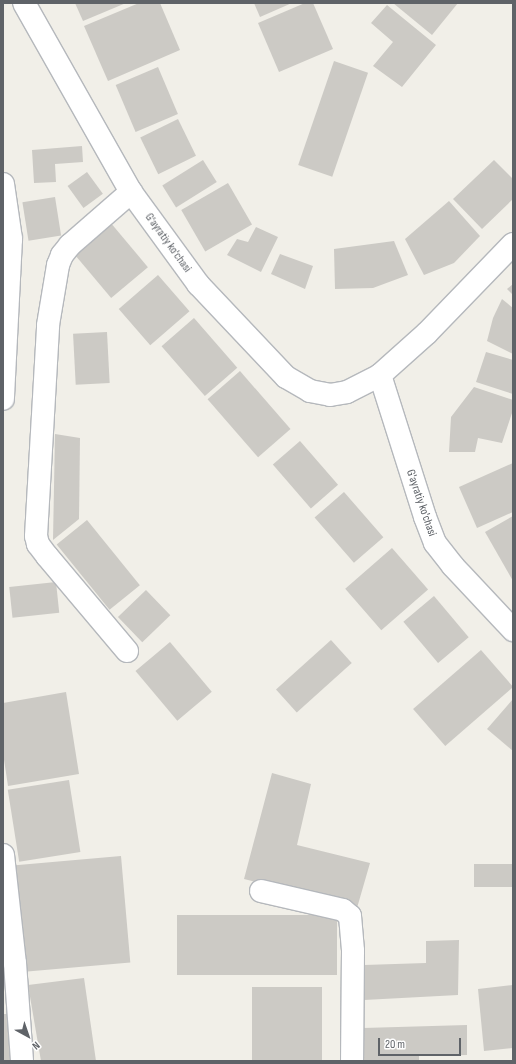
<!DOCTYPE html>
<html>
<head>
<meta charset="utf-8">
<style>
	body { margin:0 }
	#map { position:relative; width:516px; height:1064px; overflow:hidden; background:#f1efe8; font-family:"Sofia Sans Condensed",sans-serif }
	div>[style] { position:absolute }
	.building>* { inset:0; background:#cccac5; transform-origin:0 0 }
	.roads { filter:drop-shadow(1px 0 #b5b8bc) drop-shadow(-1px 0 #b5b8bc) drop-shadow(0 1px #b5b8bc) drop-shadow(0 -1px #b5b8bc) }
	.minor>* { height:22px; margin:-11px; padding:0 11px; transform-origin:11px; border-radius:11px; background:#fff }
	span { translate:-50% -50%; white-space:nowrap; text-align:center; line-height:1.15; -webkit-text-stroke:3.5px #fff; paint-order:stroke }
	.street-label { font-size:12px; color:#5f6368 }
	.frame { position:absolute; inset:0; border:4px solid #5f6368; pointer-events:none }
	.north { position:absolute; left:8px; top:1016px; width:40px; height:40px; -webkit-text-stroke:3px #fff; paint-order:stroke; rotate:140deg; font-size:11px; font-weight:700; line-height:16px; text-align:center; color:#5f6368 }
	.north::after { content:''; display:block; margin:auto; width:14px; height:18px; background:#5f6368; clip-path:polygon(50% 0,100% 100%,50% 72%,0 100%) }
	.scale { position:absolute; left:378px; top:1038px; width:83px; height:18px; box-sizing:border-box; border:2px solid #5f6368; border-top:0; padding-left:5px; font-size:12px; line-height:14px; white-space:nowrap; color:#5f6368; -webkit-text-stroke:3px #fff; paint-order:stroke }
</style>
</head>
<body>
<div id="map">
	<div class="building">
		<div style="clip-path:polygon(75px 3px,126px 3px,83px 21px)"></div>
		<div style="clip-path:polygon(139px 3px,160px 3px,180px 50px,108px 81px,84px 26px)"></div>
		<div style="clip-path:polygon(254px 3px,292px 3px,260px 17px)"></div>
		<div style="clip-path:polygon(305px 3px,313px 3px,333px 49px,279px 72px,258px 23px)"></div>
		<div style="clip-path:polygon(393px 3px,458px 3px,432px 35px)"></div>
		<div style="clip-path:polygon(387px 5px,436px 45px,402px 87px,373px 66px,393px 42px,371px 23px)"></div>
		<div style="left:334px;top:61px;width:36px;height:110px;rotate:19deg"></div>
		<div style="left:158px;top:67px;width:51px;height:46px;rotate:67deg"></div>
		<div style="left:178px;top:119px;width:41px;height:42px;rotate:64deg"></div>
		<div style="clip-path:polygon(82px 146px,83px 162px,55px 164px,56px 182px,34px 183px,32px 150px)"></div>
		<div style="left:203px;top:160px;width:26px;height:48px;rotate:58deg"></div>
		<div style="clip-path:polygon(494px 160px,513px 179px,513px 199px,482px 229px,453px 199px)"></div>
		<div style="left:87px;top:172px;width:27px;height:24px;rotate:54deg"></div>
		<div style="left:228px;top:183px;width:48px;height:54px;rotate:60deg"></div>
		<div style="left:55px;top:197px;width:39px;height:33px;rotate:81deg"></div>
		<div style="clip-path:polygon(449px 201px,480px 236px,454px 263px,424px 275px,405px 239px)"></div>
		<div style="left:110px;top:222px;width:59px;height:48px;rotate:50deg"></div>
		<div style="clip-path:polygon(256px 227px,278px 237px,261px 272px,227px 255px,237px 239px,248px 242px)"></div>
		<div style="clip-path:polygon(394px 241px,408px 275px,373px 288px,335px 289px,334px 249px)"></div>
		<div style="clip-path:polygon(280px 254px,313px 266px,305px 289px,271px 274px)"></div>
		<div style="left:158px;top:275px;width:48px;height:52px;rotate:49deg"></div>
		<div style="clip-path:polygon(513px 284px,513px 295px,507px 289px)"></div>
		<div style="clip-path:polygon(502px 299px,513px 308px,513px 354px,487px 341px,493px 318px)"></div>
		<div style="left:194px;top:318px;width:66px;height:43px;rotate:49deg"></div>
		<div style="left:107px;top:332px;width:51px;height:34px;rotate:87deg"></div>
		<div style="clip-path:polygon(486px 352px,513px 360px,513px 394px,476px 382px)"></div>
		<div style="left:240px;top:371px;width:77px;height:43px;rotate:49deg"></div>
		<div style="clip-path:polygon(474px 387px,513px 400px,513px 410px,502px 443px,478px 438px,475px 452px,449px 452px,451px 417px)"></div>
		<div style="clip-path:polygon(55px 434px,80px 438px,79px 519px,53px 540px)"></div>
		<div style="left:300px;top:441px;width:58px;height:36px;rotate:49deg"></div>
		<div style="clip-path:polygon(513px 463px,513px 512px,477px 528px,459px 487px)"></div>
		<div style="left:344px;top:492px;width:60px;height:39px;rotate:49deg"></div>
		<div style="clip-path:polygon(513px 516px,513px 581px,485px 532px)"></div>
		<div style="left:87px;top:520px;width:84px;height:39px;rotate:51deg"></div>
		<div style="left:392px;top:548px;width:55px;height:62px;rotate:49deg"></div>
		<div style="left:56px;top:582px;width:31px;height:47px;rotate:84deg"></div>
		<div style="left:146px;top:590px;width:35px;height:39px;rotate:46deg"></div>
		<div style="left:434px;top:596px;width:54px;height:40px;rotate:50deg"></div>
		<div style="left:331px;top:640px;width:31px;height:74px;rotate:48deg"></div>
		<div style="left:170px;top:642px;width:65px;height:45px;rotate:50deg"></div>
		<div style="left:481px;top:650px;width:49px;height:90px;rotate:49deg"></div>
		<div style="clip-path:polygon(66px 692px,79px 774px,8px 786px,3px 753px,3px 703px)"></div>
		<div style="clip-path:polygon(513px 699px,513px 751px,487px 729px)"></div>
		<div style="clip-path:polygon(272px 773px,311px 784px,297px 845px,370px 863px,357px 908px,244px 879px)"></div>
		<div style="left:69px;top:780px;width:73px;height:62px;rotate:81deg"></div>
		<div style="left:121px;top:856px;width:107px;height:106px;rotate:85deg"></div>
		<div style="left:513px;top:864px;width:23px;height:39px;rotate:90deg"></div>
		<div style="left:337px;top:915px;width:60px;height:160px;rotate:90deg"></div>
		<div style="clip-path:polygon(459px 940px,458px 995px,364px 1000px,364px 965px,426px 963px,426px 941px)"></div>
		<div style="clip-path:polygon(84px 978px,96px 1061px,41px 1061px,28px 985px)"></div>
		<div style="clip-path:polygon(513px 985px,513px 1048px,484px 1051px,478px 989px)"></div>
		<div style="left:322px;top:987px;width:74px;height:70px;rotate:90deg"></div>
		<div style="clip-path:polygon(3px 1014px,7px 1014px,12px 1061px,3px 1061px)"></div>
		<div style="clip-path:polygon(467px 1025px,467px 1055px,419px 1056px,419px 1061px,364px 1061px,363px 1028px)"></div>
	</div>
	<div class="roads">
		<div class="minor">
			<div style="left:24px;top:3px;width:217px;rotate:60.5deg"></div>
			<div style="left:131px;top:192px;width:114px;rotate:53.9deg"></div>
			<div style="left:198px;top:284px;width:128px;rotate:46.6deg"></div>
			<div style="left:286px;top:377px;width:28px;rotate:30deg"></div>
			<div style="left:310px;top:391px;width:20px;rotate:11deg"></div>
			<div style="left:330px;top:395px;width:17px;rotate:-10deg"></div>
			<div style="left:347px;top:392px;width:37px;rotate:-27deg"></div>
			<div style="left:3px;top:184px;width:56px;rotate:81.7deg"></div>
			<div style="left:11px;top:239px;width:160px;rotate:92.9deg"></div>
			<div style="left:513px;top:244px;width:124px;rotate:134deg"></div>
			<div style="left:427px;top:333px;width:63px;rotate:138.2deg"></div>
			<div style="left:380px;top:375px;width:149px;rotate:72.4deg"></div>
			<div style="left:425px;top:517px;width:28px;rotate:69deg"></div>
			<div style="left:435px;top:543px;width:29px;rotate:52deg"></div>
			<div style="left:453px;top:566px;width:88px;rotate:46.8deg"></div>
			<div style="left:127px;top:651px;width:124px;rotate:-130.1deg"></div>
			<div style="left:47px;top:556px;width:15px;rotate:-127deg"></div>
			<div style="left:38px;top:544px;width:8px;rotate:-104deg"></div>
			<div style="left:36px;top:536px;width:211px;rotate:-86.7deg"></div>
			<div style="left:48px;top:325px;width:61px;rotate:-80.5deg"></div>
			<div style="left:58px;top:265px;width:11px;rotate:-68deg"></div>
			<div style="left:62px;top:255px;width:13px;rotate:-51deg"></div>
			<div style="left:70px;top:245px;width:81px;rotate:-41deg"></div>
			<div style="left:3px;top:855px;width:109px;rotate:83.7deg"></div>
			<div style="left:15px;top:963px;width:98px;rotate:85.9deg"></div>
			<div style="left:261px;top:891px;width:84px;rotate:13deg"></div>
			<div style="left:343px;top:910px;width:9px;rotate:41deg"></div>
			<div style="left:350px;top:916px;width:35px;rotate:85deg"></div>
			<div style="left:353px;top:951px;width:110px;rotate:90.5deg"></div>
		</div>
	</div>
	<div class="street-label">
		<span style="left:168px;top:243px;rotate:54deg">G'ayratiy ko'chasi</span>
		<span style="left:421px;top:503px;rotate:71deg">G'ayratiy ko'chasi</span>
	</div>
	<div class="frame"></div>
	<div class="north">N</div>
	<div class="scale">20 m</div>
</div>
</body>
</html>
